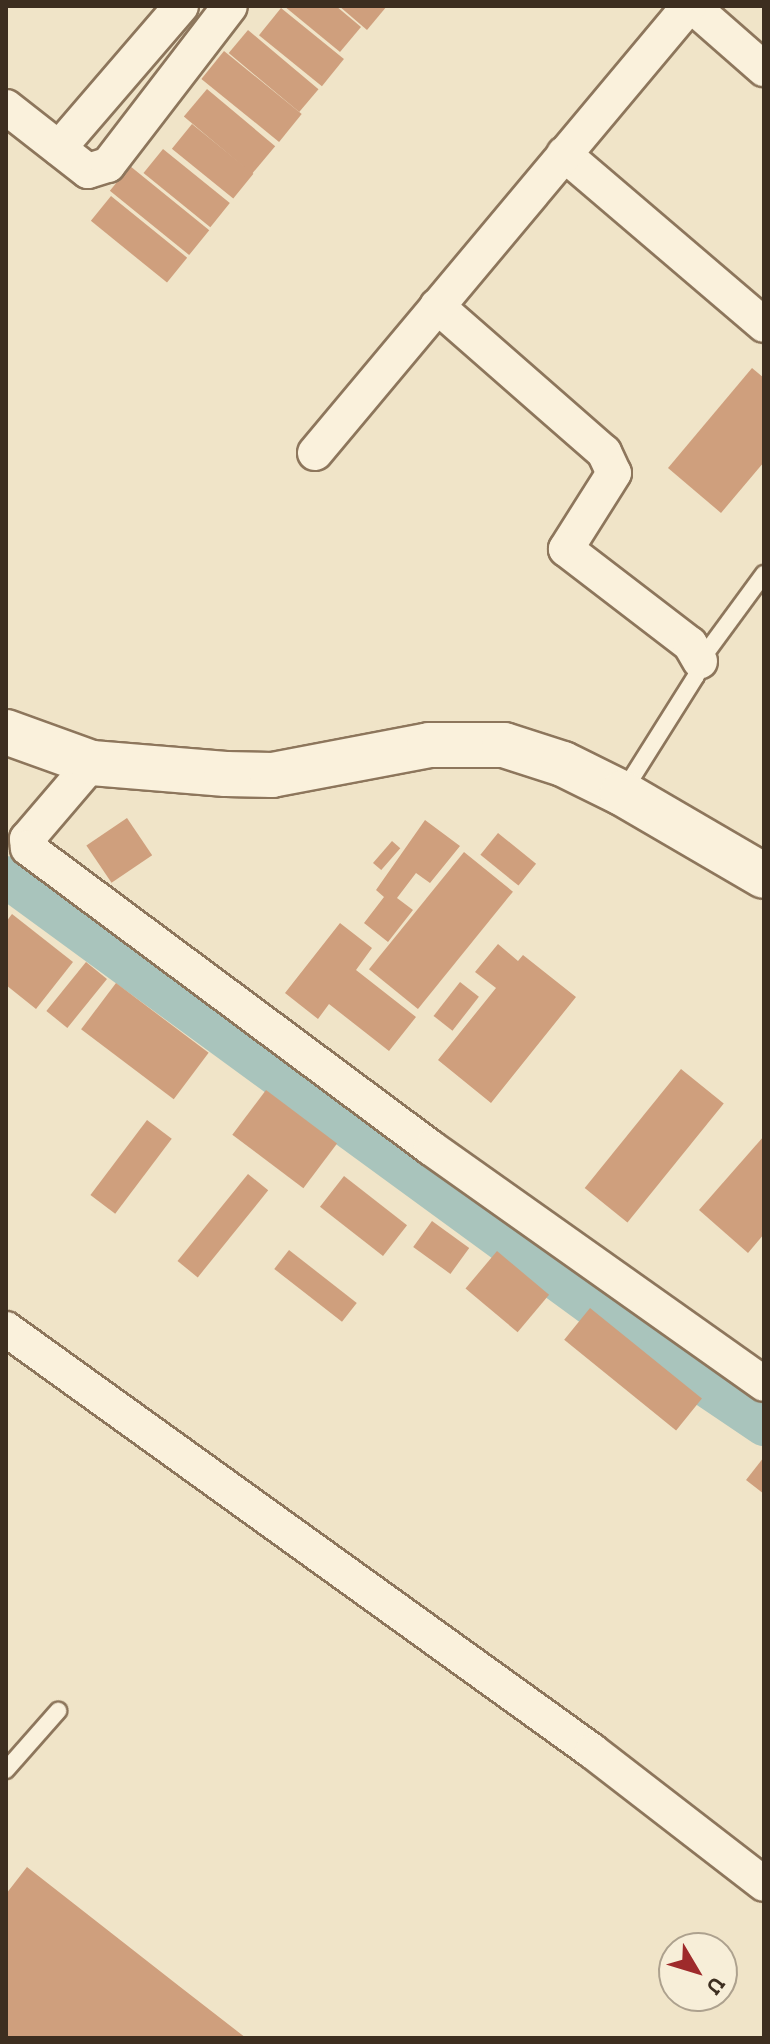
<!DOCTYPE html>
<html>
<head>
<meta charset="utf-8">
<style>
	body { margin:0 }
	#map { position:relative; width:770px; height:2044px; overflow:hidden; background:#f0e4c8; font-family:"Zilla Slab",serif }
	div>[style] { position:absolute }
	.canal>* { height:42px; margin:-21px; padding:0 21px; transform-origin:21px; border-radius:21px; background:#a9c4bc }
	.building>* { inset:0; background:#cf9f7d; transform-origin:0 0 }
	.roads { filter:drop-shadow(2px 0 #8d765c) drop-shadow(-2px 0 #8d765c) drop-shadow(0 2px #8d765c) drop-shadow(0 -2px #8d765c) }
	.lane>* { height:16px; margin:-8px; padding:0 8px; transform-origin:8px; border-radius:8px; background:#faf1dc }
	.street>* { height:34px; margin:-17px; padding:0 17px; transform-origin:17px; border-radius:17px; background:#faf1dc }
	.secondary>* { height:44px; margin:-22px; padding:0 22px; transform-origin:22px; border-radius:22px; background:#faf1dc }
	span { translate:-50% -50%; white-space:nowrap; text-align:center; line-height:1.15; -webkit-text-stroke:8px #f7eed8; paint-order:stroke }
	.frame { position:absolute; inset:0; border:8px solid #3d2e20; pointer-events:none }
	.north { position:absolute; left:658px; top:1932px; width:80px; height:80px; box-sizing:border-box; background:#f7eed8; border:2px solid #ada18e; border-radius:50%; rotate:128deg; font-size:22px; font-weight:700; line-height:32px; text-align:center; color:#3d2e20 }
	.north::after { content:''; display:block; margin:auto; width:28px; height:36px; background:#9e2a2b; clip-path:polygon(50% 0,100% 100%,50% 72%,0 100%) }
</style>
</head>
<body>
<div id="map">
	<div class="canal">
		<div style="left:6px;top:877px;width:809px;rotate:36.15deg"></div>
		<div style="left:659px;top:1354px;width:127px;rotate:34.1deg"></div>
	</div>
	<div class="building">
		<div style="clip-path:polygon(284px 6px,336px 6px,361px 27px,340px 52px)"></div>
		<div style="clip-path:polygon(339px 6px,387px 6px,367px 30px)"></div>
		<div style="left:281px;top:8px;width:81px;height:35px;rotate:39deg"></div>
		<div style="left:248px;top:30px;width:92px;height:30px;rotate:40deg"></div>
		<div style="left:224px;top:51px;width:100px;height:36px;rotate:39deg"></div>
		<div style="left:207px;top:89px;width:89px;height:36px;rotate:40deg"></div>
		<div style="left:192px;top:124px;width:79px;height:32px;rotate:39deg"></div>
		<div style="left:163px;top:149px;width:86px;height:31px;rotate:39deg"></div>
		<div style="left:130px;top:166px;width:102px;height:32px;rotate:39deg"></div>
		<div style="left:111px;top:196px;width:98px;height:32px;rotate:39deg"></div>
		<div style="clip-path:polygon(752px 368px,764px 378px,764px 462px,721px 513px,668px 468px)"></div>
		<div style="left:127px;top:818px;width:45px;height:49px;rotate:56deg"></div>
		<div style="clip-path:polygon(425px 820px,460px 846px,430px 883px,416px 873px,397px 898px,413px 910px,388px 942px,364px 923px,384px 897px,376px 890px)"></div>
		<div style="left:498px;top:833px;width:49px;height:28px;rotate:39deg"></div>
		<div style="left:392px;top:841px;width:11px;height:29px;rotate:41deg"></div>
		<div style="left:464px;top:852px;width:63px;height:151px;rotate:39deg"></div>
		<div style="clip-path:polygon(12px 914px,73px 962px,36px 1009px,6px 985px,6px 922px)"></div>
		<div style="clip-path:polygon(340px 923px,372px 948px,356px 970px,416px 1017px,389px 1051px,329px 1004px,318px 1019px,285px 993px)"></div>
		<div style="clip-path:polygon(498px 944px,518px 961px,523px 955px,576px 997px,491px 1103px,438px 1060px,496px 988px,475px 972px)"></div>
		<div style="left:86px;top:962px;width:27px;height:63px;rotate:39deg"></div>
		<div style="left:460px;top:982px;width:24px;height:43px;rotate:38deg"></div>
		<div style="left:116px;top:983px;width:116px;height:58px;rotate:37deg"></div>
		<div style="left:681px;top:1069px;width:55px;height:153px;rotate:39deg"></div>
		<div style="left:266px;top:1090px;width:89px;height:56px;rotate:37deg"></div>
		<div style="left:147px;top:1120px;width:31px;height:94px;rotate:37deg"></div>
		<div style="clip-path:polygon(764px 1136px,764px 1234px,748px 1253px,699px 1210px)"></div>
		<div style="left:248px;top:1174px;width:26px;height:112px;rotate:39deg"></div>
		<div style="left:344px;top:1176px;width:80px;height:39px;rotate:38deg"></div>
		<div style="left:432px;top:1221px;width:46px;height:32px;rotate:36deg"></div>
		<div style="left:289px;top:1250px;width:86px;height:24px;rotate:38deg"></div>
		<div style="left:497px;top:1251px;width:68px;height:49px;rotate:40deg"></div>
		<div style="left:590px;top:1308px;width:144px;height:41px;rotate:39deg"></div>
		<div style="clip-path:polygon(764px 1457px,764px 1494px,746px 1480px)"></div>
		<div style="clip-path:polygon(27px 1867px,179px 1986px,246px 2038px,6px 2038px,6px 1894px)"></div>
	</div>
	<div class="roads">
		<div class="lane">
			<div style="left:623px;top:792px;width:137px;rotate:-57.8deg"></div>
			<div style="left:696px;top:676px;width:16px;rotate:-75deg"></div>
			<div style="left:700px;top:661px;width:108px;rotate:-53.7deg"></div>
			<div style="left:6px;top:1770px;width:79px;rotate:-48.6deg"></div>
		</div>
		<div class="street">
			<div style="left:692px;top:6px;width:96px;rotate:41.2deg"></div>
			<div style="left:6px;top:107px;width:104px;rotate:38deg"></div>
			<div style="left:88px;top:171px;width:21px;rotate:-17deg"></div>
			<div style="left:108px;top:165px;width:200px;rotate:-52.5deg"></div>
			<div style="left:59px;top:148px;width:187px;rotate:-49.3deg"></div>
			<div style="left:564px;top:154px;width:263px;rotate:40.5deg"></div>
			<div style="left:437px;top:306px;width:222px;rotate:41.2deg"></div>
			<div style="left:604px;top:452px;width:23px;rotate:65deg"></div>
			<div style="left:614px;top:473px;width:90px;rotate:122.3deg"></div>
			<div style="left:566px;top:549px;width:156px;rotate:37.5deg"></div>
			<div style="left:690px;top:644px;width:20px;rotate:60deg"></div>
			<div style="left:315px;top:453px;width:583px;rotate:-50.08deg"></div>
			<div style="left:92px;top:763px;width:100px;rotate:130.5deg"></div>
			<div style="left:27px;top:839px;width:9px;rotate:84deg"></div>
			<div style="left:28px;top:848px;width:502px;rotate:36.66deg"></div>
			<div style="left:431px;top:1148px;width:408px;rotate:35.3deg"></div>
			<div style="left:6px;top:1329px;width:722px;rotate:35.76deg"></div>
			<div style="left:592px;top:1751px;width:217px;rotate:37.7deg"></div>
		</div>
		<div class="secondary">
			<div style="left:6px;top:732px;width:91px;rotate:19.8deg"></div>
			<div style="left:92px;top:763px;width:134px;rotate:4.7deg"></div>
			<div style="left:226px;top:774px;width:46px;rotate:1.2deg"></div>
			<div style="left:272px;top:775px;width:160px;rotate:-10.8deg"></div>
			<div style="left:429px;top:745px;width:75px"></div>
			<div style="left:504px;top:745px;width:62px;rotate:17.9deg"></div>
			<div style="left:563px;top:764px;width:66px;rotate:26.2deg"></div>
			<div style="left:622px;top:793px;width:164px;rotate:30.3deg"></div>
		</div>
	</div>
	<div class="frame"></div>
	<div class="north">U</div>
</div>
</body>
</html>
